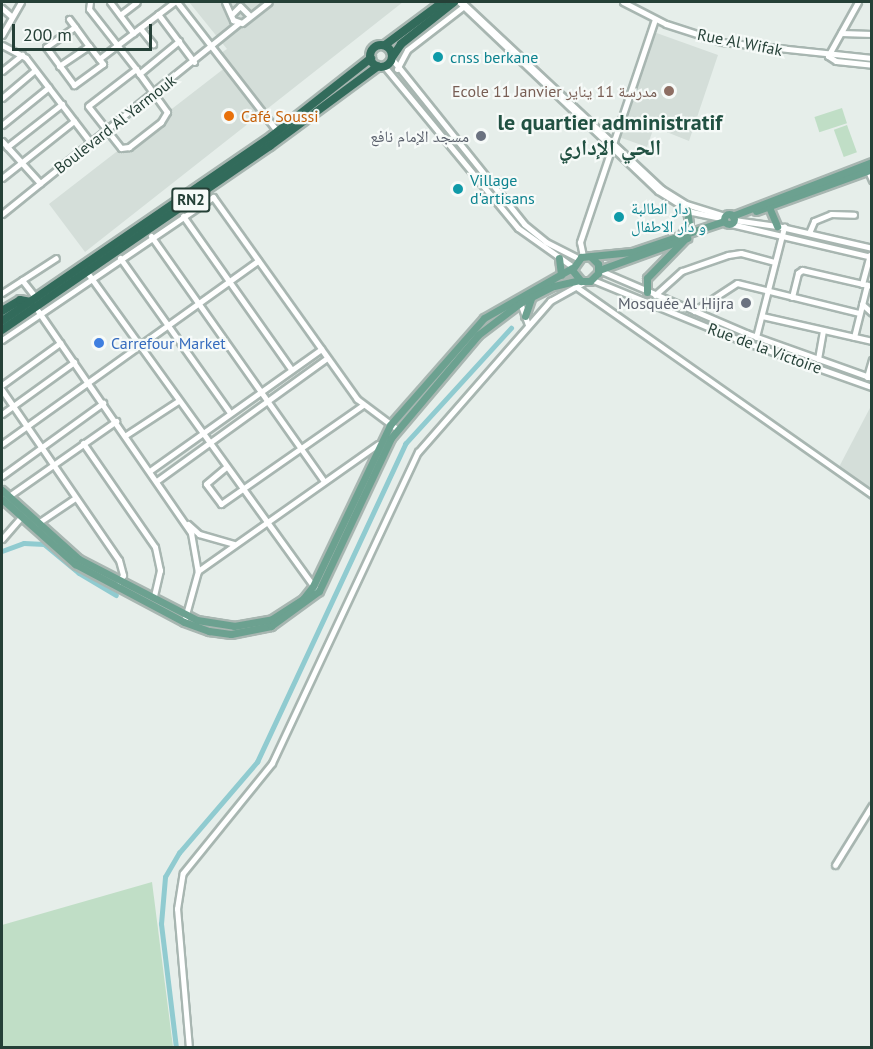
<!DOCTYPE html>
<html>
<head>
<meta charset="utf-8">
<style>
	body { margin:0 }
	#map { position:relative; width:873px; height:1049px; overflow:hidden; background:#e6eeea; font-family:"PT Sans","Noto Naskh Arabic",sans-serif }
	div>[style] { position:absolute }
	.built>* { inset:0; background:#d4ded9 }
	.green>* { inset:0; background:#c0dec6; transform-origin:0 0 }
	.canal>* { height:4.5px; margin:-2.25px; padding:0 2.25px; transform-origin:2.25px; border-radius:2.25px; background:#90cbd0 }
	.roads { filter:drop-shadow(2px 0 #a8b6b1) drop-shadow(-2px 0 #a8b6b1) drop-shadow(0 2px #a8b6b1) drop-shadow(0 -2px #a8b6b1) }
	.minor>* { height:5px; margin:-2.5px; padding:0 2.5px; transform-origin:2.5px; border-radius:2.5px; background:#fff }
	.major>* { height:7px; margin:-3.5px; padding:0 3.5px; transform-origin:3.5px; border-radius:3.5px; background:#6ca190 }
	.major>.ring { margin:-3.5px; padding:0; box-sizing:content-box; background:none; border:7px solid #6ca190; border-radius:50% }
	.highway>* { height:8px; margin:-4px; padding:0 4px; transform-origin:4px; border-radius:4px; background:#326b5b }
	.highway>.ring { margin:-4px; padding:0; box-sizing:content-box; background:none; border:8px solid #326b5b; border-radius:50% }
	.dots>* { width:16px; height:16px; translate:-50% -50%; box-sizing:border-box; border:3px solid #f6faf8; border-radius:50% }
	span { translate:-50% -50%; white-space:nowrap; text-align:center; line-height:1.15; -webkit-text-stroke:4.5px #f6faf8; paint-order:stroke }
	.shield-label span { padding:2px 4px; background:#f6faf8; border:2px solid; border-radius:4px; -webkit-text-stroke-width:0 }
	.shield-label { font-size:15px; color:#254037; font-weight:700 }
	.street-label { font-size:16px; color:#254037 }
	.culture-label { font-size:16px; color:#0d838f }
	.left { translate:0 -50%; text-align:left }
	.education-label { font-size:16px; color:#785e54 }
	.right { translate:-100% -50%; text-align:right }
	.food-label { font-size:16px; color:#c56008 }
	.worship-label { font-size:16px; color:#5b616d }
	.shop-label { font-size:16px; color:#366cbe }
	.district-label { font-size:22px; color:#215142; font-weight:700 }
	.frame { position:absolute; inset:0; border:3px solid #254037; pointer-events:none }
	.scale { position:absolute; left:12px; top:24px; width:140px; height:27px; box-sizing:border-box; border:3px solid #254037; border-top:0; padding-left:8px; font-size:18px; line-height:21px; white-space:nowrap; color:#254037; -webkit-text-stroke:4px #f6faf8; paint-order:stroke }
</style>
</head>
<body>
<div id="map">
	<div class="built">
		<div style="clip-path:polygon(189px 2px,403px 2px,85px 252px,49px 204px,226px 67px,218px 55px,227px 49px)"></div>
		<div style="clip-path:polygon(651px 31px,718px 55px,689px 141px,654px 127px,647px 147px,616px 136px)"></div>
		<div style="clip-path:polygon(871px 406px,871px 491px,839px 467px)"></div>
	</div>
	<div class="green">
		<div style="left:842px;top:108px;width:16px;height:29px;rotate:72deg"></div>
		<div style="left:847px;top:125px;width:29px;height:14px;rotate:70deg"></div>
		<div style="clip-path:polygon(152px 882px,173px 1047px,2px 1047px,2px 925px)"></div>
	</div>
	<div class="canal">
		<div style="left:2px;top:551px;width:23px;rotate:-20deg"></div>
		<div style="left:24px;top:543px;width:20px;rotate:3deg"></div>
		<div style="left:44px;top:544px;width:45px;rotate:39.6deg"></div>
		<div style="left:79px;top:573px;width:43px;rotate:30.7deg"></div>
		<div style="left:176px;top:1048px;width:125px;rotate:-96.9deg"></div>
		<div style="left:161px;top:924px;width:47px;rotate:-85.1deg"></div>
		<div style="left:165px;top:877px;width:28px;rotate:-60deg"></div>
		<div style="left:179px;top:853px;width:120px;rotate:-49.4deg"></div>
		<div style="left:257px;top:762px;width:351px;rotate:-65deg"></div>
		<div style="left:405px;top:444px;width:157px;rotate:-47.6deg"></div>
	</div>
	<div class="roads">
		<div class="minor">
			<div style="left:90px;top:2px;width:7px;rotate:98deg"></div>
			<div style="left:89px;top:9px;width:76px;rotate:51.9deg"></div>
			<div style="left:136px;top:69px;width:53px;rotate:54.2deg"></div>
			<div style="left:167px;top:112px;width:12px;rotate:121deg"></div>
			<div style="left:161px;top:122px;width:41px;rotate:142deg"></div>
			<div style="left:129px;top:147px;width:8px;rotate:173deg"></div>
			<div style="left:121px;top:148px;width:53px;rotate:-128.2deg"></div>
			<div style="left:88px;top:106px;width:61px;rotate:-37.6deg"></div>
			<div style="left:110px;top:2px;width:39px;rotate:53deg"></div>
			<div style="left:177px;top:2px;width:165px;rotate:52.2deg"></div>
			<div style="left:225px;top:2px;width:20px;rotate:66deg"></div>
			<div style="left:233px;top:20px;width:9px;rotate:18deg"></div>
			<div style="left:242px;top:23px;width:34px;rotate:-38deg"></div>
			<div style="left:459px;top:2px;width:274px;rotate:43.5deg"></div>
			<div style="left:658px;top:191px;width:40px;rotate:32deg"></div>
			<div style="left:692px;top:212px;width:33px;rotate:12deg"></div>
			<div style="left:462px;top:2px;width:274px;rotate:43.1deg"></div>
			<div style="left:662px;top:189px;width:28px;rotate:32deg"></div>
			<div style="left:686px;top:204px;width:41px;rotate:17.1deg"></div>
			<div style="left:623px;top:2px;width:48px;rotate:27.1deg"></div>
			<div style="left:666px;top:24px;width:59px;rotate:17.8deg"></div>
			<div style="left:722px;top:42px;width:151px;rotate:6.1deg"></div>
			<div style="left:2px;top:8px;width:13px;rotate:42deg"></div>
			<div style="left:158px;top:14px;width:60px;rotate:53.1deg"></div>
			<div style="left:232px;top:14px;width:11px;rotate:-45deg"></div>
			<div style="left:240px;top:6px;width:13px;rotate:45deg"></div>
			<div style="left:120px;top:15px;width:21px;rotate:-37deg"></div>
			<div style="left:69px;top:19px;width:10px;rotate:53deg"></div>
			<div style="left:75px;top:27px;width:24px;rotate:54deg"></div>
			<div style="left:89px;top:46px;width:23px;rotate:52deg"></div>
			<div style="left:103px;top:64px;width:36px;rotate:144deg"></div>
			<div style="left:74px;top:85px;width:47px;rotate:-126.4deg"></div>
			<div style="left:46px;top:47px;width:35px;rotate:-35deg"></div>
			<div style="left:140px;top:28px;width:21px;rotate:51deg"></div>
			<div style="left:841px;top:33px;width:31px;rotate:2deg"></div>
			<div style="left:2px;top:35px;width:38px;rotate:-60deg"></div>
			<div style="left:2px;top:45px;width:27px;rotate:28deg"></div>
			<div style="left:26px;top:58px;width:107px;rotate:52.6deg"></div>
			<div style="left:828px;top:56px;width:62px;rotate:-60.9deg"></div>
			<div style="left:828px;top:56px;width:9px;rotate:32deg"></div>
			<div style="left:836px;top:61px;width:36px;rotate:6deg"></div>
			<div style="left:99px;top:59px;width:94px;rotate:-37.2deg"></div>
			<div style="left:392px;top:59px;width:211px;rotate:51.3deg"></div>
			<div style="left:524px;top:224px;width:28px;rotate:39deg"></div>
			<div style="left:546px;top:242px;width:36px;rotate:27deg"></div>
			<div style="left:59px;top:66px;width:36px;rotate:-34deg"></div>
			<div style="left:384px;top:66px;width:210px;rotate:50.4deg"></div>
			<div style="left:518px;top:228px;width:67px;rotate:35.3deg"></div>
			<div style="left:397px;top:69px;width:21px;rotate:-62deg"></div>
			<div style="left:407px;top:50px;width:72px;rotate:-37.7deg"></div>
			<div style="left:2px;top:71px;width:26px;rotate:-39deg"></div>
			<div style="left:139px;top:74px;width:52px;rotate:-39.5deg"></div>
			<div style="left:2px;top:98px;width:43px;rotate:-40.3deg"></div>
			<div style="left:2px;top:125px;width:60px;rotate:-39deg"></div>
			<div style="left:2px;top:141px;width:57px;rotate:47.9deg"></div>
			<div style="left:7px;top:147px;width:70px;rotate:-38deg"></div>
			<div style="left:868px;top:171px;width:10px;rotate:66deg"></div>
			<div style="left:2px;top:178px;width:92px;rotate:-38.4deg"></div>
			<div style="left:2px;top:214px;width:304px;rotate:-38.9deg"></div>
			<div style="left:183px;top:216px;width:187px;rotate:54.8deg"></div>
			<div style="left:734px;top:220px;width:43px;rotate:7.9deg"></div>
			<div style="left:777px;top:226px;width:98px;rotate:13deg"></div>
			<div style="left:731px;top:224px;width:145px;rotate:13.2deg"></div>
			<div style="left:809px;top:233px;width:13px;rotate:-67deg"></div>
			<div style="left:814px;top:221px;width:18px;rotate:-22deg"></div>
			<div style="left:831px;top:214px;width:23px;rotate:2deg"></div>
			<div style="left:151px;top:236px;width:299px;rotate:54.8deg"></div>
			<div style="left:583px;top:256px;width:14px;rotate:-102deg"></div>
			<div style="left:580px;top:242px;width:235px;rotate:-71.4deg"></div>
			<div style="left:120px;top:258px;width:190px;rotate:54.6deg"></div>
			<div style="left:599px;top:270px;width:160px;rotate:23.2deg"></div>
			<div style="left:746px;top:333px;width:134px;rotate:19.7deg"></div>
			<div style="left:89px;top:275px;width:386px;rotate:54.2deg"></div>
			<div style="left:22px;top:280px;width:23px;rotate:52deg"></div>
			<div style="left:593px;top:280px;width:158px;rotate:22.3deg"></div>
			<div style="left:739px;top:340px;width:141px;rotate:19.5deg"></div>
			<div style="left:862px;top:284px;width:30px;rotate:-75deg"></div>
			<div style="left:575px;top:286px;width:363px;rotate:35.1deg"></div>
			<div style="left:2px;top:293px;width:64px;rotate:-32.9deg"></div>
			<div style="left:655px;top:295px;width:36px;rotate:-42deg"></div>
			<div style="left:682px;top:271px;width:49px;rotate:-19.2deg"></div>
			<div style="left:728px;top:255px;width:13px;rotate:-9deg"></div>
			<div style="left:741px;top:253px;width:35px;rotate:15deg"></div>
			<div style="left:792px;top:297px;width:25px;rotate:-76deg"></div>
			<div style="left:798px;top:273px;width:5px;rotate:-37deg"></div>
			<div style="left:802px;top:270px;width:72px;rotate:12.9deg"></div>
			<div style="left:519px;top:300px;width:27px;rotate:70deg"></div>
			<div style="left:862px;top:304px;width:13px;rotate:42deg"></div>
			<div style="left:38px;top:311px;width:270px;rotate:55.4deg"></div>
			<div style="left:191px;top:533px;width:39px;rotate:80deg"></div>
			<div style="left:198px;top:571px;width:53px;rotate:105.4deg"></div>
			<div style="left:694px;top:311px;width:51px;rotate:-33.1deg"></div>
			<div style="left:737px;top:283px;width:126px;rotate:13.8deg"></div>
			<div style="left:762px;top:316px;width:113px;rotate:12.8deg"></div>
			<div style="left:756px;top:337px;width:114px;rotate:-75.7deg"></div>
			<div style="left:854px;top:337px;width:54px;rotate:-76deg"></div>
			<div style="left:2px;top:340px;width:255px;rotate:-34.1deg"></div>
			<div style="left:213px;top:197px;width:248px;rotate:54.5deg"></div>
			<div style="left:357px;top:399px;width:50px;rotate:36.9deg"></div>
			<div style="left:818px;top:359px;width:29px;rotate:-80deg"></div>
			<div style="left:867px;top:377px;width:18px;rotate:-74deg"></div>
			<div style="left:2px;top:385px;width:72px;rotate:-35.9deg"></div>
			<div style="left:2px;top:390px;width:206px;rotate:55.5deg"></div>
			<div style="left:119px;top:560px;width:16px;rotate:75deg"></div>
			<div style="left:123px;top:575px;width:8px;rotate:120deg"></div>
			<div style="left:2px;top:414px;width:89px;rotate:-35.8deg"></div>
			<div style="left:126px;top:435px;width:62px;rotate:-33.2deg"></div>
			<div style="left:83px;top:443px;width:126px;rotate:55.3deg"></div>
			<div style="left:155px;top:547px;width:24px;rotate:78deg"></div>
			<div style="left:160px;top:570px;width:27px;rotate:103deg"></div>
			<div style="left:2px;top:444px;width:315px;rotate:-35.6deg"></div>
			<div style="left:226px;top:467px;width:26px;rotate:140deg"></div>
			<div style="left:206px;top:484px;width:25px;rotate:53deg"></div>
			<div style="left:221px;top:504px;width:173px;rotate:-34.9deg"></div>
			<div style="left:151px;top:470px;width:209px;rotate:-35.4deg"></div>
			<div style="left:2px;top:476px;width:125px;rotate:-35.9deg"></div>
			<div style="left:158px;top:480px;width:208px;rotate:-35.8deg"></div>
			<div style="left:9px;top:496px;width:131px;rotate:-35deg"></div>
			<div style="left:38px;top:523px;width:45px;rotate:-34deg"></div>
			<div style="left:188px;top:524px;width:15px;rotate:42deg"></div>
			<div style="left:199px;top:534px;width:36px;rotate:16deg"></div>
			<div style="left:2px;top:539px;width:29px;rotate:-49deg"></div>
			<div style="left:198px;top:571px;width:220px;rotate:-35.2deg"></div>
			<div style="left:835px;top:865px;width:70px;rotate:-58.3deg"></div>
			<div style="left:189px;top:1048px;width:140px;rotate:-94.9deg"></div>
			<div style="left:177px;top:909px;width:36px;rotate:-81deg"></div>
			<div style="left:183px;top:873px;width:141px;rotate:-51deg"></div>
			<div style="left:272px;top:763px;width:344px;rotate:-64.9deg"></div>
			<div style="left:418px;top:452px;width:201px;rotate:-48.8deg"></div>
			<div style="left:550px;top:301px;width:39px;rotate:-29deg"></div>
		</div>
		<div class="major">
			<div style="left:769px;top:207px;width:21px;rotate:67deg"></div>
			<div style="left:756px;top:211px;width:123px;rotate:-19.9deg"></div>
			<div class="ring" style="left:724px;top:214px;width:3px;height:3px"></div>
			<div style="left:732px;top:216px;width:150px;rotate:-21.1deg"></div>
			<div style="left:682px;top:234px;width:12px;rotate:-55deg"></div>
			<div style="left:689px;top:224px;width:14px;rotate:-98deg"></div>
			<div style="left:591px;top:257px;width:10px;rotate:45deg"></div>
			<div style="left:598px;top:264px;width:9px;rotate:90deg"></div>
			<div style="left:598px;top:273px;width:11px;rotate:135deg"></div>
			<div style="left:590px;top:281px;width:9px;rotate:180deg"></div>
			<div style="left:581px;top:281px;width:14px;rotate:-129deg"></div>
			<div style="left:572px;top:270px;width:16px;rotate:-55deg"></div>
			<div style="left:581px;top:257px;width:51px;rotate:-5.6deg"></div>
			<div style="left:632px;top:252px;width:97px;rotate:-18.6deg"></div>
			<div style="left:559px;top:258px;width:17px;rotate:83deg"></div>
			<div style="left:599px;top:270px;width:94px;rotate:-20deg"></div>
			<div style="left:647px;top:292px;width:14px;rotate:-90deg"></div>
			<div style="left:647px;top:278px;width:53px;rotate:-45.8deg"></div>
			<div style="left:525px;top:316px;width:21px;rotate:-71deg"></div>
			<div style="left:2px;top:490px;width:103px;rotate:41.9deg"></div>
			<div style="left:79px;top:559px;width:133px;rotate:27.3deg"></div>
			<div style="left:197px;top:620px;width:37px;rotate:9deg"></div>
			<div style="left:234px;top:626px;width:39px;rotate:-10deg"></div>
			<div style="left:272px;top:619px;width:37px;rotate:-33deg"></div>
			<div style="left:303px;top:599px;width:16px;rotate:-52deg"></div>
			<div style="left:313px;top:586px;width:178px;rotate:-64.4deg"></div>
			<div style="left:390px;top:425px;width:142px;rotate:-48.7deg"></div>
			<div style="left:484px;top:318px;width:101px;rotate:-29.6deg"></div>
			<div style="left:2px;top:499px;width:98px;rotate:41.7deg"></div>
			<div style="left:75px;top:564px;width:123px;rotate:28deg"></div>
			<div style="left:184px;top:622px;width:27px;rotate:20deg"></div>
			<div style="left:209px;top:631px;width:22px;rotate:8deg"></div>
			<div style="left:231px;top:634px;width:41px;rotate:-11.3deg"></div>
			<div style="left:271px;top:626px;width:59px;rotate:-36.1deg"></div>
			<div style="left:319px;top:591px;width:169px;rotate:-64.8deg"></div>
			<div style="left:391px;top:438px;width:135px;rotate:-49.8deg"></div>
			<div style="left:478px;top:335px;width:53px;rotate:-37.3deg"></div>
			<div style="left:520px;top:303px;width:38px;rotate:-27deg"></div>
			<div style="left:554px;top:286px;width:26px;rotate:-13deg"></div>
		</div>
		<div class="highway">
			<div class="ring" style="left:370px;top:45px;width:14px;height:14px"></div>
			<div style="left:385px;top:45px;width:72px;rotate:-36.6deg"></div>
			<div style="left:393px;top:56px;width:14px;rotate:-56deg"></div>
			<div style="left:401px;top:44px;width:68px;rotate:-38.4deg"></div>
			<div style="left:2px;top:311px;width:21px;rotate:-31deg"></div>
			<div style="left:20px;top:300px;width:11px;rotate:10deg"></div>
			<div style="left:2px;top:321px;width:327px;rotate:-34.4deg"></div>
			<div style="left:272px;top:136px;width:126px;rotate:-38.2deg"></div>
			<div style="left:2px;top:330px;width:325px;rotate:-34.5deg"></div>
			<div style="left:270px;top:146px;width:134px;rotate:-36.5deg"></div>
		</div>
	</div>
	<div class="dots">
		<div style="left:438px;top:57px;background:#0f9aa8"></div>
		<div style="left:669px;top:91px;background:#8d6e63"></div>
		<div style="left:229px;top:116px;background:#e8710a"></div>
		<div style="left:481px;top:136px;background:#6b7280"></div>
		<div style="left:458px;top:189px;background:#0f9aa8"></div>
		<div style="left:619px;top:217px;background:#0f9aa8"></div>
		<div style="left:746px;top:303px;background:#6b7280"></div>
		<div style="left:99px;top:343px;background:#3f7fe0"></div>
	</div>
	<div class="shield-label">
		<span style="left:191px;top:200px">RN2</span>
	</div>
	<div class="street-label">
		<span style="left:740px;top:42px;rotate:11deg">Rue Al Wifak</span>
		<span style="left:115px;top:124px;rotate:-38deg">Boulevard Al Yarmouk</span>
		<span style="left:765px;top:348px;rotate:20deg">Rue de la Victoire</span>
	</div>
	<div class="culture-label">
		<span class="left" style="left:450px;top:57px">cnss berkane</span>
		<span class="left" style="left:470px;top:189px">Village<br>d'artisans</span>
		<span class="left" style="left:631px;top:217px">دار الطالبة<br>و دار الاطفال</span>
	</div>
	<div class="education-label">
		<span class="right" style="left:657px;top:91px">Ecole 11 Janvier مدرسة 11 يناير</span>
	</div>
	<div class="food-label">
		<span class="left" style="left:241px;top:116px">Café Soussi</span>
	</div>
	<div class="worship-label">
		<span class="right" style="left:469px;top:136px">مسجد الإمام نافع</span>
		<span class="right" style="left:734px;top:303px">Mosquée Al Hijra</span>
	</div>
	<div class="shop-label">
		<span class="left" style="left:111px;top:343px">Carrefour Market</span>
	</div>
	<div class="district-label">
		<span style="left:610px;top:135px">le quartier administratif<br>الحي الإداري</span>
	</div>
	<div class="frame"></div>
	<div class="scale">200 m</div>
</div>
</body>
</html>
